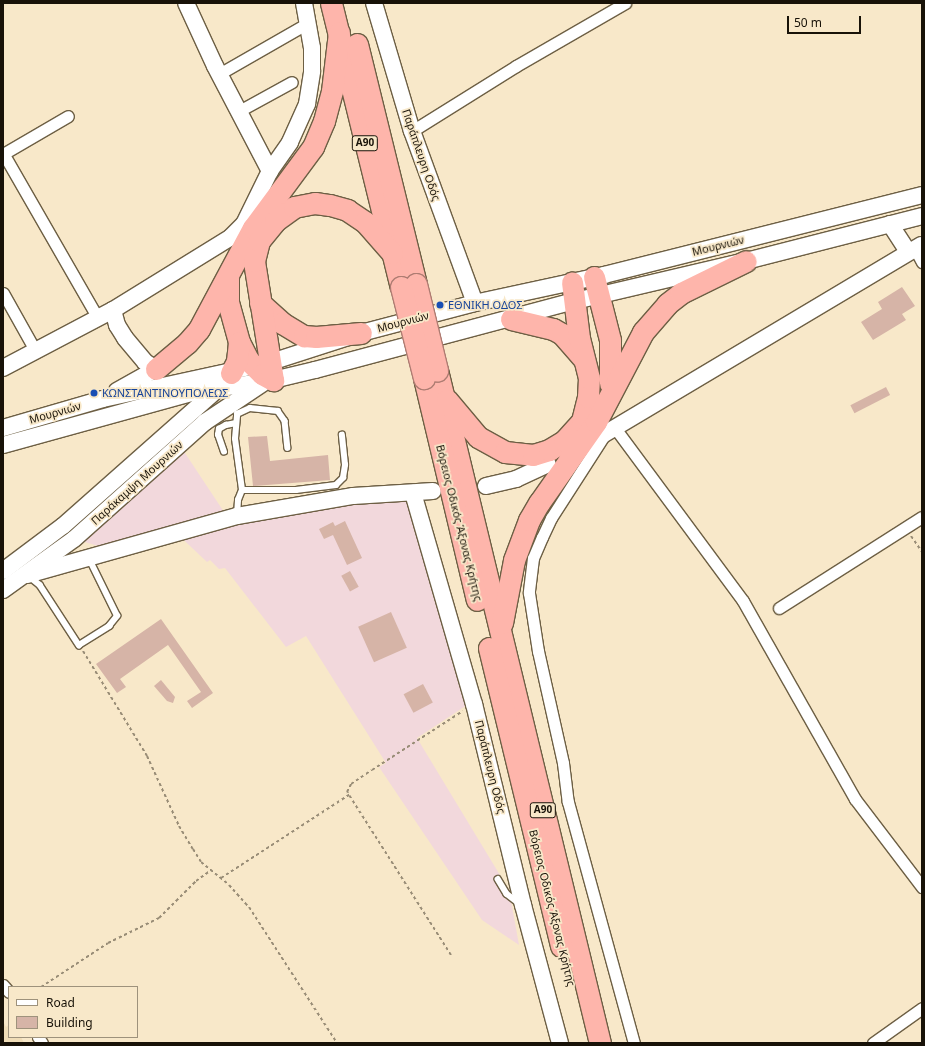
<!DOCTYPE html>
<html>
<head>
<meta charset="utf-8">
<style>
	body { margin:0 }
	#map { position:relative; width:925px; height:1046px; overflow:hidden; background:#f8e8c9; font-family:"Noto Sans",sans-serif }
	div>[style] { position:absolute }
	.built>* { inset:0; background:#f0ddb7 }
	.industrial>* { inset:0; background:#f2d8dc }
	.building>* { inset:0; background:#d6b4a7; transform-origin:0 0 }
	.path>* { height:2px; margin-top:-1px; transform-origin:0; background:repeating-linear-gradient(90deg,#988c76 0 3px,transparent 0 6px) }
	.roads { filter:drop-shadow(1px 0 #6d5f44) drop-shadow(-1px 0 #6d5f44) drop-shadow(0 1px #6d5f44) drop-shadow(0 -1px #6d5f44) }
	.lane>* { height:5.5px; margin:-2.75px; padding:0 2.75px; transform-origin:2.75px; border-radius:2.75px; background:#fff }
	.street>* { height:11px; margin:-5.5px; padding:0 5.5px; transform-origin:5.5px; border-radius:5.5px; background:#fff }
	.secondary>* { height:16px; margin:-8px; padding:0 8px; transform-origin:8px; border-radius:8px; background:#fff }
	.highway>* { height:21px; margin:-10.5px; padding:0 10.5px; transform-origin:10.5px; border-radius:10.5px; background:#feb5ab }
	.bridges { filter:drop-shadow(1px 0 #ae7c72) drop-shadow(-1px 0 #ae7c72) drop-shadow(0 1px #ae7c72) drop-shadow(0 -1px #ae7c72) }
	.highway-bridge>* { height:21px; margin:-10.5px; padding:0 10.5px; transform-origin:10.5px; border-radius:10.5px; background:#feb5ab }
	.dots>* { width:11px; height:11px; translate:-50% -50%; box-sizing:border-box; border:2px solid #f8e8c9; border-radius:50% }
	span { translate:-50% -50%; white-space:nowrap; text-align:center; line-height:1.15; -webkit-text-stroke:3.5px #f8e8c9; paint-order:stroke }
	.shield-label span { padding:1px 3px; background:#f8e8c9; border:1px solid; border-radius:3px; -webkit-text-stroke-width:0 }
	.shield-label { font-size:10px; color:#181208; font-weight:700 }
	.street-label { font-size:11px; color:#181208 }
	.transit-label { font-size:11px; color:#164399 }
	.left { translate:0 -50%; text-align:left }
	.frame { position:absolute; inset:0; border:4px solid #181208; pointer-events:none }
	.legend { position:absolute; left:8px; top:986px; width:130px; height:52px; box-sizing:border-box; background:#f8e8c9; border:1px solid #9e927c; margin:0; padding:5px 7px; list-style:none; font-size:12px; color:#181208 }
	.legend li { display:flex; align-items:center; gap:8px; height:20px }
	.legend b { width:20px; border:1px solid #9e927c }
	.scale { position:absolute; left:787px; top:16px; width:74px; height:18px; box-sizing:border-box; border:2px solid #181208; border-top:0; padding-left:5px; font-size:12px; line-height:14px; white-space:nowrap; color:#181208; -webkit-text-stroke:3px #f8e8c9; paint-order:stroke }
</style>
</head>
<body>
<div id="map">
	<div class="built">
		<div style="clip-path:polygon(3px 1021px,6px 1027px,9px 1025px,9px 1037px,21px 1037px,24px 1043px,3px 1043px)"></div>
	</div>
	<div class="industrial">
		<div style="clip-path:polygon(181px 447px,230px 521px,317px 505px,408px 499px,467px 705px,417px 738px,509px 890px,519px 945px,482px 920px,379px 767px,386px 763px,306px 636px,286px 647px,225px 568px,219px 569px,210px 560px,207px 562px,171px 528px,98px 546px,85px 542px,83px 538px)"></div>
	</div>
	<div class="building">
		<div style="clip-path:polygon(902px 287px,915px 306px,902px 314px,906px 320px,873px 340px,861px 322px,882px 309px,878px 302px)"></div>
		<div style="left:886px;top:387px;width:9px;height:40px;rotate:63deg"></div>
		<div style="clip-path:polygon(267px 436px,270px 461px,328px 455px,330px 480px,253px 486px,248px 437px)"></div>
		<div style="clip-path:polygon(345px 521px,362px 558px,347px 565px,333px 535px,324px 539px,319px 529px,333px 522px,335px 526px)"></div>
		<div style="left:350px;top:571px;width:18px;height:10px;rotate:61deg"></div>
		<div style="left:391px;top:612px;width:39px;height:36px;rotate:66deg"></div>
		<div style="clip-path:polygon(161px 619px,213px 693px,192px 708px,187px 701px,201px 692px,168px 645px,120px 679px,126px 687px,117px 693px,96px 664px)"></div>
		<div style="clip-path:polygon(161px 680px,175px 697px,173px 703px,167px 701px,154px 686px)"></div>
		<div style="left:423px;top:684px;width:21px;height:22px;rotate:62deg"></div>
	</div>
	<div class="path">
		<div style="left:911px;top:536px;width:19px;rotate:55deg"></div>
		<div style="left:83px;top:651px;width:123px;rotate:58.6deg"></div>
		<div style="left:147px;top:756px;width:77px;rotate:65.4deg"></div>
		<div style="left:179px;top:826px;width:27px;rotate:59deg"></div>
		<div style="left:193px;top:849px;width:15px;rotate:58deg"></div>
		<div style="left:201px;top:862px;width:36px;rotate:39deg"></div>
		<div style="left:229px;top:885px;width:30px;rotate:48deg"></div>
		<div style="left:249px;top:907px;width:162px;rotate:57.1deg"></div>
		<div style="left:221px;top:878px;width:153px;rotate:-33deg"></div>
		<div style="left:451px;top:955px;width:193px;rotate:-122.5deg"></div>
		<div style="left:347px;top:792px;width:9px;rotate:-63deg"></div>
		<div style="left:351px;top:784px;width:25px;rotate:-34deg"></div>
		<div style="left:372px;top:770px;width:108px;rotate:-33deg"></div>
		<div style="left:41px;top:987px;width:80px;rotate:-33.3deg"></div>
		<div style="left:108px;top:943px;width:57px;rotate:-26.1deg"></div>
		<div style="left:159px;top:918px;width:52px;rotate:-45deg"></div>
		<div style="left:196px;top:881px;width:19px;rotate:-36deg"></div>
	</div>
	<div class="roads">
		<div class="lane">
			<div style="left:224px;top:452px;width:18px;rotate:-109deg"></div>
			<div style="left:218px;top:435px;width:6px;rotate:-81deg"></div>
			<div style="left:219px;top:429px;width:8px;rotate:-30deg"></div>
			<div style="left:226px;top:425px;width:10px;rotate:-11deg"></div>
			<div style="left:242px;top:490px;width:54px"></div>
			<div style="left:296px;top:490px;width:40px;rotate:-7.1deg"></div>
			<div style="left:336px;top:485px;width:10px;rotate:-45deg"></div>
			<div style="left:343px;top:478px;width:13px;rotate:-81deg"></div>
			<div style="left:345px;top:465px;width:30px;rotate:-96deg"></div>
			<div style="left:237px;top:515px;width:15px;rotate:-86deg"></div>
			<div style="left:238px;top:500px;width:11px;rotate:-68deg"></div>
			<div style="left:242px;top:490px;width:51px;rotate:-97.8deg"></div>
			<div style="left:235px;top:439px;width:25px;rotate:-85deg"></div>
			<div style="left:237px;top:414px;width:14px;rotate:-25deg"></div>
			<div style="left:250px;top:408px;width:28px;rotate:6deg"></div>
			<div style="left:278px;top:411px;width:12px;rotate:55deg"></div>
			<div style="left:285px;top:421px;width:27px;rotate:84deg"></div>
			<div style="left:30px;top:577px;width:13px;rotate:39deg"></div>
			<div style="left:40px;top:585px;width:72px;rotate:57deg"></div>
			<div style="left:79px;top:645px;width:36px;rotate:-32deg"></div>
			<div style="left:109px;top:626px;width:13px;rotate:-51deg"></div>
			<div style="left:117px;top:616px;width:64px;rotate:-116.2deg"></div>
			<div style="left:498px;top:879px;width:17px;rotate:59deg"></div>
			<div style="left:507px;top:894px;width:15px;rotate:37deg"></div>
		</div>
		<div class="street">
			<div style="left:219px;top:74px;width:103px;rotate:-29.8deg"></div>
			<div style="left:239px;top:111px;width:60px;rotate:-28.7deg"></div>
			<div style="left:412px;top:131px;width:123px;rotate:-32deg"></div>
			<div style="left:516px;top:66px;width:126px;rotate:-30deg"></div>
			<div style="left:3px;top:153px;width:190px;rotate:60.1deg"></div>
			<div style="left:3px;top:154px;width:75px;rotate:-30.3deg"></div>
			<div style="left:915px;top:249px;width:15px;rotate:62deg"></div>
			<div style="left:3px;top:293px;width:65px;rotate:60.7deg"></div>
			<div style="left:615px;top:428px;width:215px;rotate:53.5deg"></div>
			<div style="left:743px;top:601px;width:227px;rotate:60.5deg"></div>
			<div style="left:855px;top:799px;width:111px;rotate:52.7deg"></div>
			<div style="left:605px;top:434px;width:100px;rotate:122.7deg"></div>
			<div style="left:551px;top:518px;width:21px;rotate:115deg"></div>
			<div style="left:542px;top:537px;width:23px;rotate:113deg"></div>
			<div style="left:533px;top:558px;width:35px;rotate:97deg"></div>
			<div style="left:529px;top:593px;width:59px;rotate:81.2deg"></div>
			<div style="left:538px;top:651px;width:115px;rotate:77.4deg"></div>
			<div style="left:563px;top:763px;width:39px;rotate:83deg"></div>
			<div style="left:568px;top:802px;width:250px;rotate:74.7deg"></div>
			<div style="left:779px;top:608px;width:169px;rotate:-32.5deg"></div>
			<div style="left:3px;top:985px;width:9px;rotate:49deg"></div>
			<div style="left:38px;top:1037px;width:7px;rotate:56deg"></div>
			<div style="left:873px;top:1043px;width:60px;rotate:-35.5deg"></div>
		</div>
		<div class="secondary">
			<div style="left:186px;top:3px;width:69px;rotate:65.3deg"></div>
			<div style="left:215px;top:66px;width:119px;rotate:62.4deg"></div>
			<div style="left:374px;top:3px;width:134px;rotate:73.5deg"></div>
			<div style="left:412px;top:131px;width:183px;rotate:69.9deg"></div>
			<div style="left:890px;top:224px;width:33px;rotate:57deg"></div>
			<div style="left:113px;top:310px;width:16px;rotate:75deg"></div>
			<div style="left:117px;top:325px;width:15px;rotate:58deg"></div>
			<div style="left:125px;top:338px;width:31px;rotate:50deg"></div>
			<div style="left:145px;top:362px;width:13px;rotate:32deg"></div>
			<div style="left:156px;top:369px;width:45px;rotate:150.6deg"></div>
			<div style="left:3px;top:368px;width:124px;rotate:-27.8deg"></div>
			<div style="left:113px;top:310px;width:139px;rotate:-31.7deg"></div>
			<div style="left:231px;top:237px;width:18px;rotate:-45deg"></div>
			<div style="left:244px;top:224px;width:59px;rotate:-63.9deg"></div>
			<div style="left:270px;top:171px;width:35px;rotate:-55deg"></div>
			<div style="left:290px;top:142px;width:42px;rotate:-65.9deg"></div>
			<div style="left:307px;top:104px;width:33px;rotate:-81deg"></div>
			<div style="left:312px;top:71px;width:23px;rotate:-90deg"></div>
			<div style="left:312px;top:48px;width:46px;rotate:-100.1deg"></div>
			<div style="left:3px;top:428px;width:104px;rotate:-16.2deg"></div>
			<div style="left:103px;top:399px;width:169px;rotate:-12.3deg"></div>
			<div style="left:268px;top:363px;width:98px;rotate:-17.9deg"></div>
			<div style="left:361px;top:333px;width:118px;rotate:-14.7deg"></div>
			<div style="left:475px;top:303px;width:132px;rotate:-12.2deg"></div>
			<div style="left:604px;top:275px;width:328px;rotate:-14.1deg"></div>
			<div style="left:596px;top:439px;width:379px;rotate:-30.8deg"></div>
			<div style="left:3px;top:445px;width:200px;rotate:-15.4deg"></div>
			<div style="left:196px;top:392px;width:78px;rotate:-8.9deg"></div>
			<div style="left:273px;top:380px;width:43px;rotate:-13.4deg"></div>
			<div style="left:315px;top:370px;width:269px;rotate:-14.9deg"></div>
			<div style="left:575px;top:301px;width:176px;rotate:-13.2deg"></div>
			<div style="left:746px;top:261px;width:182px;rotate:-14.3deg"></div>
			<div style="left:486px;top:486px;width:31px;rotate:-13deg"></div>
			<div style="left:516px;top:479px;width:35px;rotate:-25deg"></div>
			<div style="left:413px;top:493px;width:220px;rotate:73.9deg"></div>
			<div style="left:474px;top:704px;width:207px;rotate:76.3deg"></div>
			<div style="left:523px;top:905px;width:143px;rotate:75deg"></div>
			<div style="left:3px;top:571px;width:75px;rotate:-36.9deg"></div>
			<div style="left:63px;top:526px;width:210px;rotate:-41.5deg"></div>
			<div style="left:27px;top:575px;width:218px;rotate:-15.7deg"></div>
			<div style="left:237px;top:516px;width:118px;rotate:-9.8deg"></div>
			<div style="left:353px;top:496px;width:80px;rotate:-3.6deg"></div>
			<div style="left:3px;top:590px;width:87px;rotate:-35.7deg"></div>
			<div style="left:74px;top:539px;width:176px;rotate:-41.8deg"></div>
			<div style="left:205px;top:422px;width:69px;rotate:-33.7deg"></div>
		</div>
		<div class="highway">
			<div style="left:331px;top:3px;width:292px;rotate:76.2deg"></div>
			<div style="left:357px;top:44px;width:247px;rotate:76.2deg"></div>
			<div style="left:594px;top:277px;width:65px;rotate:75.7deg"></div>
			<div style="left:610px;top:340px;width:43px;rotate:90deg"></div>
			<div style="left:228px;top:278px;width:24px;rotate:90deg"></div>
			<div style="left:228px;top:302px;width:41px;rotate:74.6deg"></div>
			<div style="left:239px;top:342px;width:20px;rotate:63deg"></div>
			<div style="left:248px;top:360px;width:20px;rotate:45deg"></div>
			<div style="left:262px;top:374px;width:13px;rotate:29deg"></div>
			<div style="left:260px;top:303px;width:30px;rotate:42deg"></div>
			<div style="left:282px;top:323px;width:26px;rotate:31deg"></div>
			<div style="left:304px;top:336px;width:12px;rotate:5deg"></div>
			<div style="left:316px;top:337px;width:45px;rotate:-5.1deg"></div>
			<div style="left:511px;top:319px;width:43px;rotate:13.4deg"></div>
			<div style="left:553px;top:329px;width:10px;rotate:29deg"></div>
			<div style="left:562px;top:334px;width:32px;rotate:49deg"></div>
			<div style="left:156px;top:369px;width:40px;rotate:-40deg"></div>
			<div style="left:187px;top:343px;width:18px;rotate:-49deg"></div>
			<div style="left:199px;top:329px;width:115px;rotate:-61.9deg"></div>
			<div style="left:253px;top:228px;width:101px;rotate:-53.5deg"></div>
			<div style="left:313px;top:147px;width:28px;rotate:-67deg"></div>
			<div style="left:324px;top:121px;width:31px;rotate:-75deg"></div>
			<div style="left:332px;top:91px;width:59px;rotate:-83.2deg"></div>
			<div style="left:437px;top:370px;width:692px;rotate:76.39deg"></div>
			<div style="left:231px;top:373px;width:13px;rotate:-63deg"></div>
			<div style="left:237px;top:361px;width:19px;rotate:-84deg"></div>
			<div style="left:424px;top:378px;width:228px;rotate:76.6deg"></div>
			<div style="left:273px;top:380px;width:121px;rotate:-99.1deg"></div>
			<div style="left:254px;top:261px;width:21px;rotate:-76deg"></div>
			<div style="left:259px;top:241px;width:26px;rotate:-51deg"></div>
			<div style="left:275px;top:221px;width:24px;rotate:-36deg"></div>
			<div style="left:294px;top:207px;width:21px;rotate:-11deg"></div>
			<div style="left:315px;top:203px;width:15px;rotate:8deg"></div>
			<div style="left:330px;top:205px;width:18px;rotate:16deg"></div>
			<div style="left:347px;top:210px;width:22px;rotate:34deg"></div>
			<div style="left:365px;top:222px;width:41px;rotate:48.9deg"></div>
			<div style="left:447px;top:400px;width:48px;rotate:50deg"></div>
			<div style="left:478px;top:437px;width:31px;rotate:29deg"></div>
			<div style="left:505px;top:452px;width:28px;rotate:6deg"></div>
			<div style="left:533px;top:455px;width:17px;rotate:-17deg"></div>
			<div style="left:549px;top:450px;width:17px;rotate:-31deg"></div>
			<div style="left:564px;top:441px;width:27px;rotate:-48deg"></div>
			<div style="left:582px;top:421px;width:25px;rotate:-76deg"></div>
			<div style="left:588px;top:397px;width:19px;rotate:-87deg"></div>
			<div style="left:589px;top:378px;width:41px;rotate:-104deg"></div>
			<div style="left:579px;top:338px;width:56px;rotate:-97.1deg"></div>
			<div style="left:502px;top:623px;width:64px;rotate:-79.2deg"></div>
			<div style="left:514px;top:560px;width:43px;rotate:-69.4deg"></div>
			<div style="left:529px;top:520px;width:20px;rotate:-60deg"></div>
			<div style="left:539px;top:503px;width:99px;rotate:-54.9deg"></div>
			<div style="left:596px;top:422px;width:102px;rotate:-62.4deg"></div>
			<div style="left:643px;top:332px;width:37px;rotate:-49deg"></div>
			<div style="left:667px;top:304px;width:18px;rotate:-38deg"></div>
			<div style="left:681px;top:293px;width:72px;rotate:-26.2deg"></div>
			<div style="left:489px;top:648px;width:307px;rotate:76.4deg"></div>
		</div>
	</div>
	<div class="bridges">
		<div class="highway-bridge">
			<div style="left:416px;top:284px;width:89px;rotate:76.3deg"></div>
			<div style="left:401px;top:287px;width:94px;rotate:75.8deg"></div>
		</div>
	</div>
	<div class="dots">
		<div style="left:440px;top:305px;background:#1a4fb4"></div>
		<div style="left:94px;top:393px;background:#1a4fb4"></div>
	</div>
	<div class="shield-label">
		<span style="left:365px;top:143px">Α90</span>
		<span style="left:543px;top:810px">Α90</span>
	</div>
	<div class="street-label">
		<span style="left:421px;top:155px;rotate:71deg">Παράπλευρη Οδός</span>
		<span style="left:718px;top:246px;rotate:-14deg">Μουρνιών</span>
		<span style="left:403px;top:322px;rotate:-15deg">Μουρνιών</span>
		<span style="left:55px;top:413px;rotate:-16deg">Μουρνιών</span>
		<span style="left:137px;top:483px;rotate:-42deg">Παράκαμψη Μουρνιών</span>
		<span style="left:459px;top:523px;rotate:76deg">Βόρειος Οδικός Άξονας Κρήτης</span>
		<span style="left:490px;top:767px;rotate:76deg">Παράπλευρη Οδός</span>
		<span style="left:552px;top:908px;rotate:76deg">Βόρειος Οδικός Άξονας Κρήτης</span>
	</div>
	<div class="transit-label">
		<span class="left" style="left:448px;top:305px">ΕΘΝΙΚΗ ΟΔΟΣ</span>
		<span class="left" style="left:102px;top:393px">ΚΩΝΣΤΑΝΤΙΝΟΥΠΟΛΕΩΣ</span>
	</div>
	<div class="frame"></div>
	<ul class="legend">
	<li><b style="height:5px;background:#fff"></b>Road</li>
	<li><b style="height:11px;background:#d6b4a7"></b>Building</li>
	</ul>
	<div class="scale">50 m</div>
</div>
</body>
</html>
